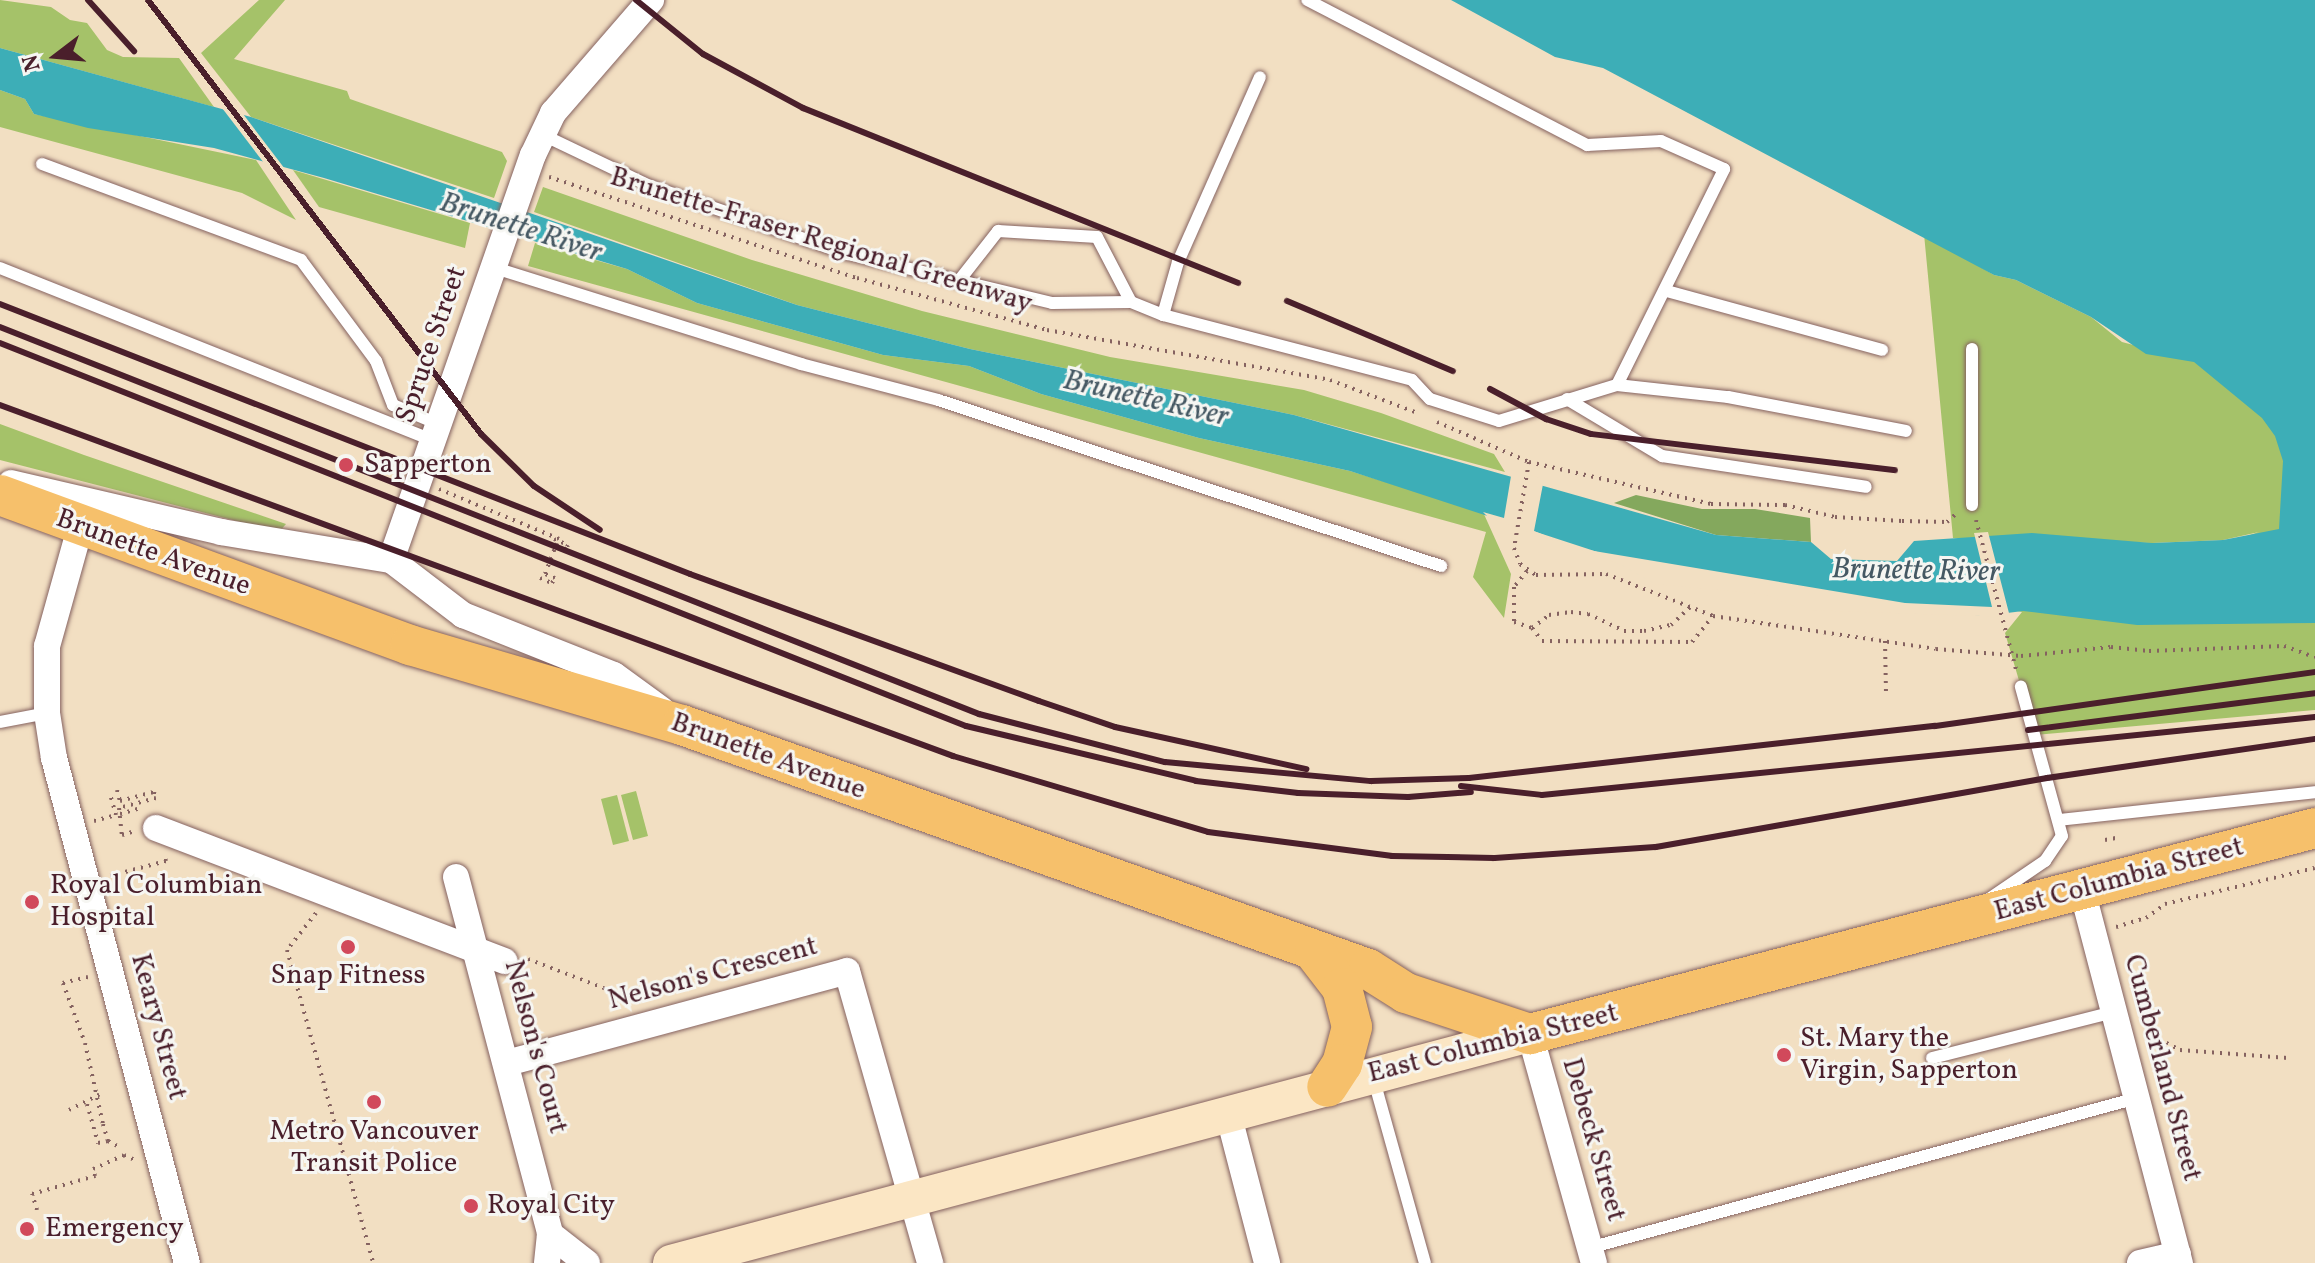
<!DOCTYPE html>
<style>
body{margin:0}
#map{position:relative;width:2315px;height:1263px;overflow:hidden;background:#f2dfc2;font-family:Vollkorn,serif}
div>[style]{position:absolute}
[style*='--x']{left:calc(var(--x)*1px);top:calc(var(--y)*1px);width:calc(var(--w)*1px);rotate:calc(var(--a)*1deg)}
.green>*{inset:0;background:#a5c269}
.forest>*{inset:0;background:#84a85d}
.water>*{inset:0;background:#3daeb7}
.pier>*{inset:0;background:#f2dfc2}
.path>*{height:4px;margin-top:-2px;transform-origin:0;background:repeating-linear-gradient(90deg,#856260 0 2px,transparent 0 8px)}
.roads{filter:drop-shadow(0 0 2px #856260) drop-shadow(0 0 2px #856260)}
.lane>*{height:12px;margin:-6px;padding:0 6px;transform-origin:6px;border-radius:6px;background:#fff}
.street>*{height:26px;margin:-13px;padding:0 13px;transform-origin:13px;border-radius:13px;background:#fff}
.secondary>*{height:36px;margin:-18px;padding:0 18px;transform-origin:18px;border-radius:18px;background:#fbe6c4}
.primary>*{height:40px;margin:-20px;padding:0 20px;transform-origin:20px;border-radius:20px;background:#f6c06b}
.rail>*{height:6px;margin:-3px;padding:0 3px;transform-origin:3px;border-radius:3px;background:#4a1f2b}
.dots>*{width:22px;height:22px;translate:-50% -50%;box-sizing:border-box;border:4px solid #f6f6f2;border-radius:50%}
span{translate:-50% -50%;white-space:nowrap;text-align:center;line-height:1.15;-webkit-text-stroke:6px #f6f6f2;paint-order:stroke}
.street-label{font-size:28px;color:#4a1f2b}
.poi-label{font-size:28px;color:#4a1f2b}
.left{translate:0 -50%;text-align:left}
.water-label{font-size:30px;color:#455863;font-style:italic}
.north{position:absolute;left:16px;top:16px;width:80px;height:80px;-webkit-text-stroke:6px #f6f6f2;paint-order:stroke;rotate:254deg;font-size:22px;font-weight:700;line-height:32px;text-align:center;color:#4a1f2b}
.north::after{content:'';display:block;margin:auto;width:28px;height:36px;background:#4a1f2b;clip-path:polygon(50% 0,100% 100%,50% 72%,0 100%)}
</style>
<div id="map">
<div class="green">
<div style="clip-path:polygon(0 0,51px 7px,70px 20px,87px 23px,107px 50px,123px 57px,179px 58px,214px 107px,0 48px)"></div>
<div style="clip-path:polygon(259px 0,285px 0,234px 59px,347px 91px,350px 99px,502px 152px,507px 161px,494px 198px,251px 117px,201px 53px)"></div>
<div style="clip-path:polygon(0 90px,25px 99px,34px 114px,256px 160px,296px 220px,242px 193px,0 127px)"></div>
<div style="clip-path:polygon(293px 170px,470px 223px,465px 248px,319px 207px)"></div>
<div style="clip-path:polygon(543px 187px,752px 260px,922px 311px,1110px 357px,1304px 390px,1381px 413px,1494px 454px,1505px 472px,1294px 415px,970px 349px,797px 305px,534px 212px)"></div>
<div style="clip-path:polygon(1924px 234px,1994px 275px,2016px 280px,2091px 317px,2122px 342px,2194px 361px,2260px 369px,2315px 545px,2229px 542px,2259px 532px,2223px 540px,2152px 543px,1953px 538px)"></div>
<div style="clip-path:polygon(535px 243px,627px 269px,697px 303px,883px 355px,969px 366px,1041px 394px,1199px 438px,1350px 471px,1483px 512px,1511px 574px,1504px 618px,1473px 577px,1486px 532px,528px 266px)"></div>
<div style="clip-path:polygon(0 424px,84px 455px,286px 524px,279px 532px,0 460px)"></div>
<div style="clip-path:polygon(2315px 587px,2315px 710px,2035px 735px,2005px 633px,2022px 612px,1974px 602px)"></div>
<div style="clip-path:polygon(636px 791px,648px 836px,633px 840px,621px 795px)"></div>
<div style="clip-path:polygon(617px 795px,629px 841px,613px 845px,601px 799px)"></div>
</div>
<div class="forest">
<div style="clip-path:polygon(1636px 495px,1702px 509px,1755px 509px,1810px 518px,1811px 542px,1716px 535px,1614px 503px)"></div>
</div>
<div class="water">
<div style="clip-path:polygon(1451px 0,2315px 0,2315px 623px,2137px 625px,2023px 611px,1983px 616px,1764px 590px,1622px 560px,1350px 471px,1199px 438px,1041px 394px,969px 366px,883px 355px,697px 303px,627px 269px,324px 178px,214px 148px,88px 128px,34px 114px,25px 99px,0 90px,0 48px,251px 117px,797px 305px,970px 349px,1294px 415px,1716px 535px,1811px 542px,1831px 559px,1897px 561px,1914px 541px,2032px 533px,2152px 543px,2223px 540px,2279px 529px,2283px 461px,2275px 436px,2262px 418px,2194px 362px,2146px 354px,2091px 317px,2016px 280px,1994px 275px,1603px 68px,1555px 57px)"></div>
</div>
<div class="pier">
<div style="clip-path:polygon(219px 104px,240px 110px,288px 173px,267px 167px)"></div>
<div style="clip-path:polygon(1512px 470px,1544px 479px,1534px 531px,1576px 548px,1905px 603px,1992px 607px,1974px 533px,1988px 532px,2010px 617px,1804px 610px,1763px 594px,1655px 584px,1620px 564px,1489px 518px,1483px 512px,1504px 518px)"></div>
</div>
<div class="path">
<div style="--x:549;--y:177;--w:324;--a:18.2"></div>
<div style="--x:857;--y:278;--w:197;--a:15.3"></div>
<div style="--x:1047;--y:330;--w:287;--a:10"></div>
<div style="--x:1330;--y:380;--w:94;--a:20.6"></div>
<div style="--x:1437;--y:422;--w:100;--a:23.5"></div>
<div style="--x:1529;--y:462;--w:187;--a:13"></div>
<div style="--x:1711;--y:504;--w:74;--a:0.8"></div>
<div style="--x:1785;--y:505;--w:51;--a:13.5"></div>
<div style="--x:1835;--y:517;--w:67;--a:3.4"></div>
<div style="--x:1902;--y:521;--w:45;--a:1.3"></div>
<div style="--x:1947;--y:522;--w:13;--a:-42"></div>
<div style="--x:1529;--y:462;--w:87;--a:99.9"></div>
<div style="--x:1514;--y:548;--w:17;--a:69"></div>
<div style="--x:1520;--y:564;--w:19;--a:35"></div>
<div style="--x:1536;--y:575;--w:70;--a:-0.8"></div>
<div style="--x:1606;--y:574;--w:115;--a:21.4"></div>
<div style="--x:1713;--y:616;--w:225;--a:8.4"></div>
<div style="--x:1936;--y:649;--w:85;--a:4.7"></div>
<div style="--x:2021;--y:656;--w:90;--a:-5.7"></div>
<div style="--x:2111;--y:647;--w:38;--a:6"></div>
<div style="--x:2149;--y:651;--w:135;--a:-2.1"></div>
<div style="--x:2284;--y:646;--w:33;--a:20"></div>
<div style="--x:439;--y:489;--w:130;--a:22.6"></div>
<div style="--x:1976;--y:520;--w:158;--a:75"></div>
<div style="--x:554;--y:539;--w:15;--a:23"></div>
<div style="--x:568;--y:545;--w:4;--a:117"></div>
<div style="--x:566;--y:549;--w:11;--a:-158"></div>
<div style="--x:1527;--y:571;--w:21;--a:129"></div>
<div style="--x:1514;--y:587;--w:35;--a:90"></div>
<div style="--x:1514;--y:622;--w:19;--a:18"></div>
<div style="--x:1532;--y:628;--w:16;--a:52"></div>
<div style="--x:1542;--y:641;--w:150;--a:0.4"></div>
<div style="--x:1692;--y:642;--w:33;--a:-51"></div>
<div style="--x:540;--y:578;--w:13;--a:23"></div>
<div style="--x:552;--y:583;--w:6;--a:-59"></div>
<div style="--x:555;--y:578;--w:11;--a:-158"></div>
<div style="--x:545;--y:574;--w:33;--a:-69"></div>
<div style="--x:1532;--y:628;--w:21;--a:-37"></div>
<div style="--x:1549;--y:615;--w:22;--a:-8"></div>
<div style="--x:1571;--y:612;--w:17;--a:7"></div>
<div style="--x:1588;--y:614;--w:40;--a:25"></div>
<div style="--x:1624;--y:631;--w:20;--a:0"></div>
<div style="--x:1644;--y:631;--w:28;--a:-13"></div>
<div style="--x:1671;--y:625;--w:26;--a:-43"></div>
<div style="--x:1885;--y:641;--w:54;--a:88.9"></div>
<div style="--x:117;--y:790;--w:11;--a:75"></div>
<div style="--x:120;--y:801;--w:35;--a:-15"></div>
<div style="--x:154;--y:792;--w:6;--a:72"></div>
<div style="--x:156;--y:798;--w:38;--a:165"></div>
<div style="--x:119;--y:808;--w:27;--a:84"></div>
<div style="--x:122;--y:835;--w:14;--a:-17"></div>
<div style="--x:120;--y:814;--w:22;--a:-16"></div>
<div style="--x:94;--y:821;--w:23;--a:-15"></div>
<div style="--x:116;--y:815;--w:19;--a:-106"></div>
<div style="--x:2105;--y:840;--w:11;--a:-10"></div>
<div style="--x:110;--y:876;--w:58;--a:-15"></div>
<div style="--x:166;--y:861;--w:6;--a:-108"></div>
<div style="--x:316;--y:913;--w:47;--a:128.1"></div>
<div style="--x:287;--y:950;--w:325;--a:74.6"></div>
<div style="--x:2116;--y:927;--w:31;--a:-17"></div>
<div style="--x:2146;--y:918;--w:24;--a:-36"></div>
<div style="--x:2165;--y:904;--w:154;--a:-13.5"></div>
<div style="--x:528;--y:959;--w:120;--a:21"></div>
<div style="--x:88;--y:977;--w:26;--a:167"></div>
<div style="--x:63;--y:983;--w:64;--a:69.9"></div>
<div style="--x:85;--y:1043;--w:83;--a:77.5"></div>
<div style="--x:103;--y:1124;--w:18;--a:74"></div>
<div style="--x:108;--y:1141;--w:15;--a:28"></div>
<div style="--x:2145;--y:1032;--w:39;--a:27"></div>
<div style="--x:2180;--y:1050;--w:109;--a:4.2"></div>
<div style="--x:87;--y:1104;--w:41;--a:74.2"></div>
<div style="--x:98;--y:1143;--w:10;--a:-11"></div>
<div style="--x:69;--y:1110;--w:34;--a:-27"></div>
<div style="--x:37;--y:1210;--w:17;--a:-107"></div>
<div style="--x:32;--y:1194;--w:66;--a:-15.9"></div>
<div style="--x:95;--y:1176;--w:7;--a:-106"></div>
<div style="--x:93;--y:1169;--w:34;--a:-24"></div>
<div style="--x:124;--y:1155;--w:14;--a:25"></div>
</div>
<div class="roads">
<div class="lane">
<div style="--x:543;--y:135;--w:119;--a:25.5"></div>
<div style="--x:650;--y:186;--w:209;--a:19"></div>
<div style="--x:848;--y:254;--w:210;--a:13.5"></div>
<div style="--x:1052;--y:303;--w:79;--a:-0.7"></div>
<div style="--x:1131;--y:302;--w:35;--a:22"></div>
<div style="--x:1163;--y:315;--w:55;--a:-74.2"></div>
<div style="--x:1178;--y:262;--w:202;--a:-66.1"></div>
<div style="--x:42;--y:164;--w:276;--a:20.3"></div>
<div style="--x:301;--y:260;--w:126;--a:53.4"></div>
<div style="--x:376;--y:361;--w:47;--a:68.9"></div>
<div style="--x:393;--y:405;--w:49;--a:22.9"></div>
<div style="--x:492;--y:267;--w:324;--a:17.4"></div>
<div style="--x:801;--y:364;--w:142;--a:14.7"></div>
<div style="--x:938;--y:400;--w:530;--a:18.26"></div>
<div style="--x:0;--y:268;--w:466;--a:21.7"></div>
<div style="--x:958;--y:282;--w:65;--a:-51.9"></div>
<div style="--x:998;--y:231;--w:99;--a:3.5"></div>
<div style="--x:1097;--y:237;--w:73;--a:62.4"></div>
<div style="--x:1667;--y:291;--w:223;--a:15.3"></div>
<div style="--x:1163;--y:315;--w:257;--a:14.6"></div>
<div style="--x:1412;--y:380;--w:26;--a:47"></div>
<div style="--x:1430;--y:399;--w:72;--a:17.7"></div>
<div style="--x:1499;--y:421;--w:123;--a:-17"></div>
<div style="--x:1617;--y:385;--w:241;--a:-63.6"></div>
<div style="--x:1724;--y:169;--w:69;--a:-156"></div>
<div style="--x:1661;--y:141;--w:74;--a:176.9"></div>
<div style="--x:1587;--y:145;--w:315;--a:-152.6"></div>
<div style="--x:1972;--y:349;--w:156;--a:90"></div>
<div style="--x:1617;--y:385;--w:112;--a:6.2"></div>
<div style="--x:1728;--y:397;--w:181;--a:10.8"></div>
<div style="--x:1567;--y:399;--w:111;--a:31"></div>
<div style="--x:1662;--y:456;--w:206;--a:8.6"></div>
<div style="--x:0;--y:722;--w:48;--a:-10.8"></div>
<div style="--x:2059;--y:820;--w:258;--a:-6.2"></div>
<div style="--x:1989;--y:899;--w:68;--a:-34.2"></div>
<div style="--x:2045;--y:861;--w:30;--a:-56"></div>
<div style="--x:2062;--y:836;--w:155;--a:-105.4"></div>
<div style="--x:1932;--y:1058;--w:188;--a:-14.2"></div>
<div style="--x:1373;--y:1077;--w:193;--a:74.4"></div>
<div style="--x:1589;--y:1248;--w:568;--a:-15.31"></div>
</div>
<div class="street">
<div style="--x:11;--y:483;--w:216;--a:13.1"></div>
<div style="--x:221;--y:532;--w:172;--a:9.4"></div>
<div style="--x:391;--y:560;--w:91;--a:37.4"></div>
<div style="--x:463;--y:615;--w:162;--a:21.7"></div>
<div style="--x:614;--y:675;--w:59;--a:36.1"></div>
<div style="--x:80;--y:528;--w:123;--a:105.6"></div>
<div style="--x:47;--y:646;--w:67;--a:90"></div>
<div style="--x:47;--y:713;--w:46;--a:81.2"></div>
<div style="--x:54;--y:758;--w:522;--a:75.25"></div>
<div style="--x:391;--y:560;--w:429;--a:-70.7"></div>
<div style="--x:533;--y:155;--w:47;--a:-64.5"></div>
<div style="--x:553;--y:113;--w:150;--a:-49.1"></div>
<div style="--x:156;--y:828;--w:373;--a:20.9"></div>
<div style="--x:456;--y:877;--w:369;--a:75.2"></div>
<div style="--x:550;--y:1234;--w:29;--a:96"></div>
<div style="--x:2082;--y:890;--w:386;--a:75.3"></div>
<div style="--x:1530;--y:1034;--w:238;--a:74.4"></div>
<div style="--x:507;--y:1063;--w:352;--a:-15.1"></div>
<div style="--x:847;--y:971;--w:304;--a:74.1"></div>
<div style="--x:1228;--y:1113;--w:155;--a:75.4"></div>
<div style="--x:550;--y:1234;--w:47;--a:38.1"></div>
<div style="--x:2140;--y:1263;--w:39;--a:-13"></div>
</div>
<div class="secondary">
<div style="--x:671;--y:1263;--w:889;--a:-14.93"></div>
</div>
<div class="primary">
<div style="--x:0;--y:495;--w:437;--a:20.1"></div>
<div style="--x:410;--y:645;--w:284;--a:16.4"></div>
<div style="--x:682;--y:725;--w:728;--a:19.58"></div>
<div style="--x:1368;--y:969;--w:45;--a:32.3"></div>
<div style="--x:1406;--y:993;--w:131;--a:18.3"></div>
<div style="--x:1530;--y:1034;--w:812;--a:-14.7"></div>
<div style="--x:1315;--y:953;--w:44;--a:52.4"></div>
<div style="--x:1342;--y:988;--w:40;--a:75.6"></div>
<div style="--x:1352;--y:1027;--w:38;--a:105"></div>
<div style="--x:1342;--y:1064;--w:27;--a:123"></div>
</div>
</div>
<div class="rail">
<div style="--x:88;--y:0;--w:69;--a:48"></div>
<div style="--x:148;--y:0;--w:547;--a:52.5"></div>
<div style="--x:481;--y:434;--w:74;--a:44.5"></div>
<div style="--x:534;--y:486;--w:79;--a:33.7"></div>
<div style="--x:636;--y:0;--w:86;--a:38.9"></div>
<div style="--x:703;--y:54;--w:114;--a:28.4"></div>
<div style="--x:803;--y:108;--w:469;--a:21.9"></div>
<div style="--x:1287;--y:301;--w:180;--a:22.9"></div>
<div style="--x:0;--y:304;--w:741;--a:21.37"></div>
<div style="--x:690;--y:574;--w:371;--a:20"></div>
<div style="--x:1039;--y:701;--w:80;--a:18.9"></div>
<div style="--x:1115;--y:727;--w:196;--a:12.4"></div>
<div style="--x:0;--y:327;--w:1053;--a:21.57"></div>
<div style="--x:979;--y:714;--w:192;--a:14.5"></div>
<div style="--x:1165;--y:762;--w:207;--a:5.3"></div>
<div style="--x:1371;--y:781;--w:98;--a:-1.8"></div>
<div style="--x:1469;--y:778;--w:469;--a:-6.4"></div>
<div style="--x:1935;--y:726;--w:384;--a:-8.1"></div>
<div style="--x:0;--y:343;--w:1039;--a:21.63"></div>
<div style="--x:966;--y:726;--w:236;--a:13.4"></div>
<div style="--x:1196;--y:781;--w:103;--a:6.7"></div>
<div style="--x:1298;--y:793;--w:110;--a:2.1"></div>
<div style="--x:1408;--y:797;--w:63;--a:-4.5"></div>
<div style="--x:1490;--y:389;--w:64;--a:28.2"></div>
<div style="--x:1546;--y:419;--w:47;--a:18.4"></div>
<div style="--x:1591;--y:434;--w:306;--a:6.8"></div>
<div style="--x:0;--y:405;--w:1016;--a:20.22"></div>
<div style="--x:953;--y:756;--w:266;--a:16.6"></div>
<div style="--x:1208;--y:832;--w:186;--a:7.4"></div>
<div style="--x:1392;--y:856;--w:102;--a:1.1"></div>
<div style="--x:1494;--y:858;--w:162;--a:-3.9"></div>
<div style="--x:1656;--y:847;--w:397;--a:-10"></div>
<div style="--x:2047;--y:778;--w:271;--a:-8.3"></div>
<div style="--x:2028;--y:730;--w:289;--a:-7.3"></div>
<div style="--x:1461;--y:786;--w:81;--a:6.3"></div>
<div style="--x:1542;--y:795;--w:777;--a:-5.76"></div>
</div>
<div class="dots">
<div style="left:346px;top:465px;background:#d1495b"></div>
<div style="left:32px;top:902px;background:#d1495b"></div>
<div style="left:348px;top:947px;background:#d1495b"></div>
<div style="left:1784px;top:1055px;background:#d1495b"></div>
<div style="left:374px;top:1102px;background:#d1495b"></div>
<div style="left:471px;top:1206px;background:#d1495b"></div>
<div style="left:27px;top:1229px;background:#d1495b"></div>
</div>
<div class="street-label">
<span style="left:821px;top:241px;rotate:17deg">Brunette-Fraser Regional Greenway</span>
<span style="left:432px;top:345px;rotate:-71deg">Spruce Street</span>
<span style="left:153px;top:553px;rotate:20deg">Brunette Avenue</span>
<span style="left:768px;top:757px;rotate:20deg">Brunette Avenue</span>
<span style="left:2119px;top:880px;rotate:-15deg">East Columbia Street</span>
<span style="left:713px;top:974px;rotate:-15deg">Nelson's Crescent</span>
<span style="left:158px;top:1027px;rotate:75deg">Keary Street</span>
<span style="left:1493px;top:1044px;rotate:-14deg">East Columbia Street</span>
<span style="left:535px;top:1047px;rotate:75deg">Nelson's Court</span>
<span style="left:2162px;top:1068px;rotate:75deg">Cumberland Street</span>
<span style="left:1593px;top:1140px;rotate:74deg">Debeck Street</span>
</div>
<div class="poi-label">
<span class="left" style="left:364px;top:465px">Sapperton</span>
<span class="left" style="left:50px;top:902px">Royal Columbian<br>Hospital</span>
<span style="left:348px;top:976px">Snap Fitness</span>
<span class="left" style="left:1800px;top:1055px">St. Mary the<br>Virgin, Sapperton</span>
<span style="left:374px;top:1148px">Metro Vancouver<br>Transit Police</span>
<span class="left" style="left:487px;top:1206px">Royal City</span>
<span class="left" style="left:45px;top:1229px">Emergency</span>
</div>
<div class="water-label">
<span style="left:521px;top:228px;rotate:18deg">Brunette River</span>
<span style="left:1146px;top:399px;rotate:13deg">Brunette River</span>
<span style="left:1916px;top:571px;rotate:1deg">Brunette River</span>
</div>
<div class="north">N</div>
</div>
